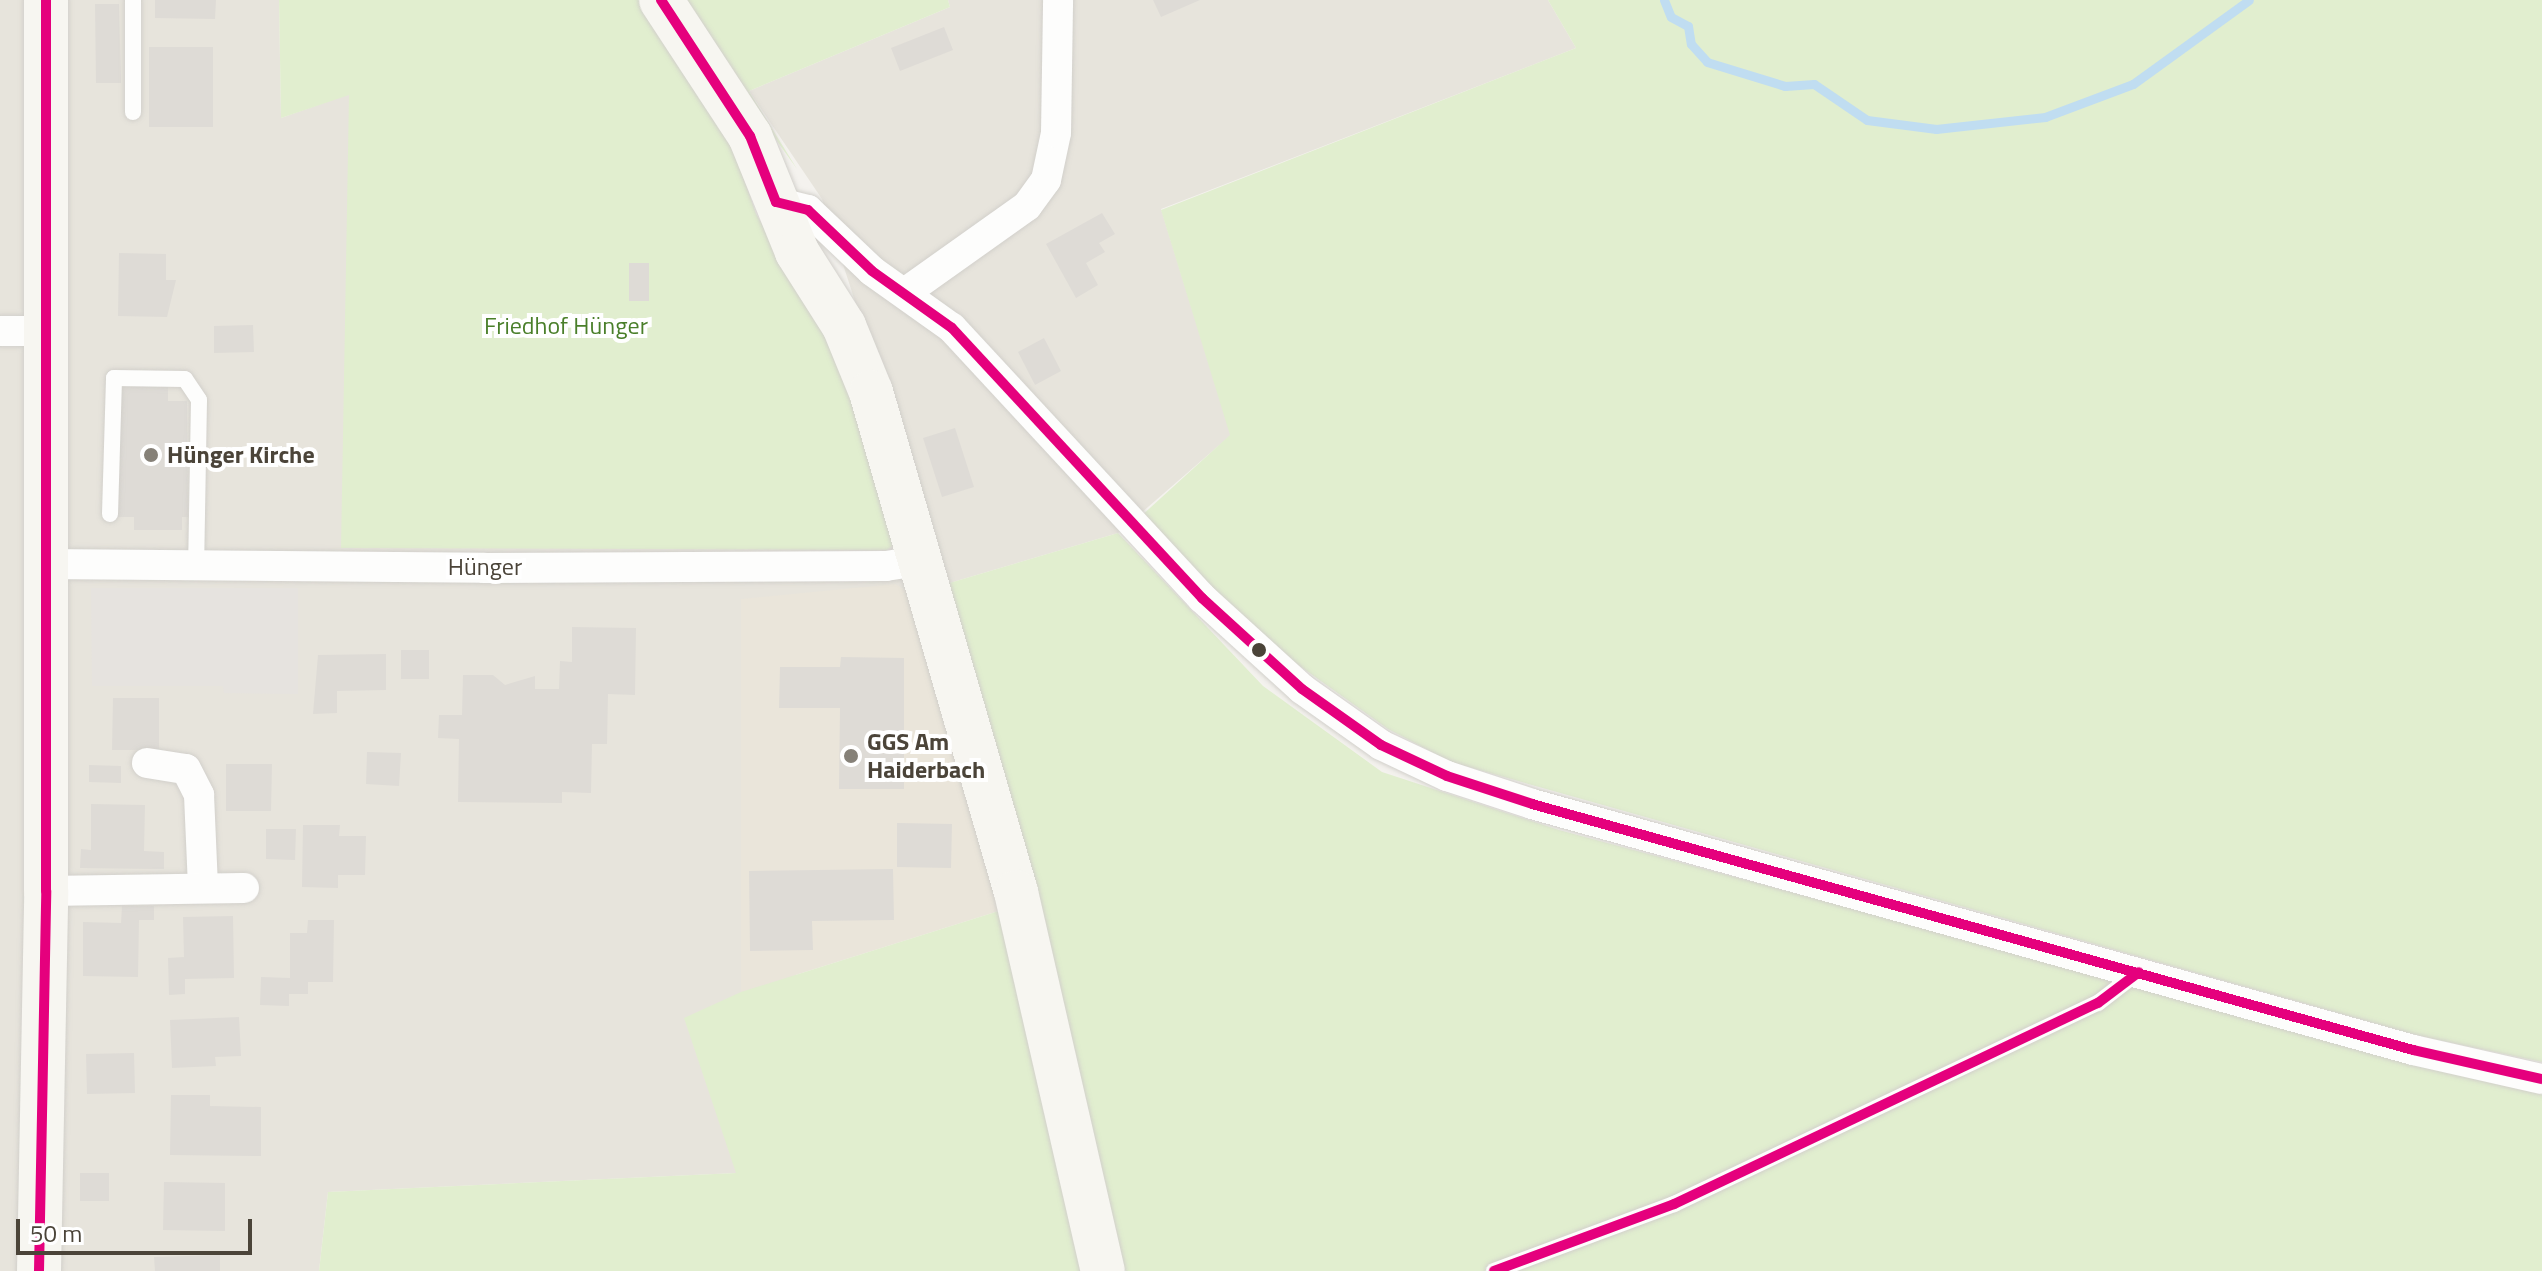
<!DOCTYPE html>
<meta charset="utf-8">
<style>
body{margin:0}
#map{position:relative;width:2542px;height:1271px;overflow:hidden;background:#f4f2ee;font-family:"Titillium Web",sans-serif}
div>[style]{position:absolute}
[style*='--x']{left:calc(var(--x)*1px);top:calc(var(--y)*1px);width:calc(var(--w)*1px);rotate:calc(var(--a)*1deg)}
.residential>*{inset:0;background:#e7e4dc}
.education>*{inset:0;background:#eae5da}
.green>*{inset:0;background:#e1eecf}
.parking>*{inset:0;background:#e6e3df}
.stream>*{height:9px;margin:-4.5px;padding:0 4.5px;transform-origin:4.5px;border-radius:4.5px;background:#c0ddf1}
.building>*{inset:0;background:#dedbd6}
.roads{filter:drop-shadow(0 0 2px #d2d0cb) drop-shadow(0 0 2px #d2d0cb)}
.lane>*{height:16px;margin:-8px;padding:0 8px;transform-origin:8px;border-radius:8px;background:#fdfdfc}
.street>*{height:30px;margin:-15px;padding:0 15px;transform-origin:15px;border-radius:15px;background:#fdfdfc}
.secondary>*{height:44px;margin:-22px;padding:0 22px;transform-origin:22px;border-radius:22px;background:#f7f6f1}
.bus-1>*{height:10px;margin:-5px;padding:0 5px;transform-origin:5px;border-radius:5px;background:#e5007d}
.dots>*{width:22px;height:22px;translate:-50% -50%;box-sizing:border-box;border:4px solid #fff;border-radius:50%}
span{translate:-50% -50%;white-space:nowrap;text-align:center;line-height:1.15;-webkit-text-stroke:8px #fff;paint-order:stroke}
.park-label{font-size:24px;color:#4a7f2a}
.poi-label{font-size:24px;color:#4b4439;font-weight:700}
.left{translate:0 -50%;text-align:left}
.street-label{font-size:24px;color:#4b4439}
.scale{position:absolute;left:16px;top:1219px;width:236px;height:36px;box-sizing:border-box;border:4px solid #4b4439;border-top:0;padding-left:10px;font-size:24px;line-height:28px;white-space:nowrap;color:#4b4439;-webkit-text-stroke:6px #fff;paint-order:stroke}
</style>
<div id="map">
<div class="residential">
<div style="clip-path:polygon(0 0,279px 0,281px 118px,349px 94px,737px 157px,756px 214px,824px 330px,911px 593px,736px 1173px,328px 1192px,319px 1271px,0 1271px)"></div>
<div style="clip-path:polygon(948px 0,1548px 0,1576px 48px,1161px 209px,1231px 435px,1118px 533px,946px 584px,822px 199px,749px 91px,950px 7px)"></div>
</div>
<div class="education">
<div style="clip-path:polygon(895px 584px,911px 593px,1005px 909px,741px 992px,741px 599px)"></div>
</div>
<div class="green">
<div style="clip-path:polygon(279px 0,642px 0,724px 123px,756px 214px,824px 330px,855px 400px,898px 541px,887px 550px,341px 548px,349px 95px,281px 118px)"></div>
<div style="clip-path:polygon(676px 0,948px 0,950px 7px,749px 91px,797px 169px)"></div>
<div style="clip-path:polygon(1548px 0,2542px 0,2542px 1062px,2420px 1036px,1451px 762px,1388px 729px,1269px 644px,1139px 518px,1230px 435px,1161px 210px,1576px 48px)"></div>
<div style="clip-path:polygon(1118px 533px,1263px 686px,1382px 772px,1559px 830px,2542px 1094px,2542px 1271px,1114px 1271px,946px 584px)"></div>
<div style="clip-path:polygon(1005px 909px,1086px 1271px,319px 1271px,328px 1192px,736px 1173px,684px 1018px,741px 992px)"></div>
</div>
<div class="parking">
<div style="clip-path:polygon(91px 588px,298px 588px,298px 694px,224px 693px,223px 686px,92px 686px)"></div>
</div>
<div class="stream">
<div style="--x:1664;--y:0;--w:18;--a:68"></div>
<div style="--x:1671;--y:17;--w:19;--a:28"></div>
<div style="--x:1688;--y:26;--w:18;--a:81"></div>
<div style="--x:1691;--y:44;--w:24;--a:48"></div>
<div style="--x:1707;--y:62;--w:82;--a:17.1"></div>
<div style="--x:1785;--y:86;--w:29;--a:-4"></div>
<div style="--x:1814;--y:84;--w:64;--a:34.2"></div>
<div style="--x:1867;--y:120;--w:70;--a:7.4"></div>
<div style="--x:1936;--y:129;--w:110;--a:-6.3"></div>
<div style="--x:2045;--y:117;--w:94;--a:-20.6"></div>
<div style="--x:2133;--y:84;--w:143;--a:-35.9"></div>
</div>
<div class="building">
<div style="clip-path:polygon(155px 0,216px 0,215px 19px,155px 18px)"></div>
<div style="clip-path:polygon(1153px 0,1200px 0,1161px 17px)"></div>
<div style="clip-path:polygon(95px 4px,119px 4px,121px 83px,96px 83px)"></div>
<div style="clip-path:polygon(944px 27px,953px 50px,900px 71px,891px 48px)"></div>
<div style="clip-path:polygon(149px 47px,213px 47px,213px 127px,149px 127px)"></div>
<div style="clip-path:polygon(1102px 213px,1115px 234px,1099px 243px,1105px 252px,1086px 263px,1098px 285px,1076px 298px,1046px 244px)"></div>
<div style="clip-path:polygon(119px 253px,166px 254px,166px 280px,176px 280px,167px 317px,118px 316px)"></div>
<div style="clip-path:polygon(629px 263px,649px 263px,649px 301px,629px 301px)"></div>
<div style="clip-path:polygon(253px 325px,254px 352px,214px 353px,214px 326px)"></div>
<div style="clip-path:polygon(1044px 338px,1061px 371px,1035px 385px,1018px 352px)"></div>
<div style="clip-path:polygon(117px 386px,168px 386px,168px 401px,187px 401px,188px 517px,182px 517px,182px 530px,134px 530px,134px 517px,116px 517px)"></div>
<div style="clip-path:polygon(955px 428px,974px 487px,942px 497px,923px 438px)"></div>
<div style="clip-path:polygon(572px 627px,636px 628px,635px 695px,608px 694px,607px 744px,592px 744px,591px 793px,562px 792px,562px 803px,458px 802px,459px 739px,438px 738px,439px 715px,462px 715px,463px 675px,493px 675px,505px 685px,535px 676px,535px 689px,559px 689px,560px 661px,572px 662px)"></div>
<div style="clip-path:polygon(401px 650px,429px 650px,429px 679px,401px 679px)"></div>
<div style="clip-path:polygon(386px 654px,386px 690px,337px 691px,337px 713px,313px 714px,318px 655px)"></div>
<div style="clip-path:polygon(841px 657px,904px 658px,904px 789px,839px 789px,840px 708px,779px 708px,780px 667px,840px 667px)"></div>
<div style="clip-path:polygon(113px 698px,159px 698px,159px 750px,112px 750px)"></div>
<div style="clip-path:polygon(367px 752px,401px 753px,399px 786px,366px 784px)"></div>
<div style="clip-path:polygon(226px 764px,272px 764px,271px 811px,226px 811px)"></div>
<div style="clip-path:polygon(89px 765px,121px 766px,121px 783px,89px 782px)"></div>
<div style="clip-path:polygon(91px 804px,145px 805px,144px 851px,164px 852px,164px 869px,80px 868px,81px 849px,91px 850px)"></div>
<div style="clip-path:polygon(897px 823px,952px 824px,951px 868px,897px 867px)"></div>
<div style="clip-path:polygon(303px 825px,340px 825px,339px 836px,366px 836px,365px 875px,338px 875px,338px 888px,302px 887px)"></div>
<div style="clip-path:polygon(266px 829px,296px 829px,295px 860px,266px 859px)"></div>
<div style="clip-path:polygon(893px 869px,894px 920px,812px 921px,813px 950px,750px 951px,749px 871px)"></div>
<div style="clip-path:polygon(122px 906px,154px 906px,154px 920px,139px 920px,138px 977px,83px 976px,83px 922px,121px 923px)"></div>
<div style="clip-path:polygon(233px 916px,234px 978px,185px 979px,185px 994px,169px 995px,168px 958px,184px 957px,183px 917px)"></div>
<div style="clip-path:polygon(308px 920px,334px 920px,333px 982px,308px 982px,308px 994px,289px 994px,289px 1006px,260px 1005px,261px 977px,290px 978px,290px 933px,307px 933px)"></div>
<div style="clip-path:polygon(239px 1017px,241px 1056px,215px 1057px,216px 1066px,172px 1068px,170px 1020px)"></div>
<div style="clip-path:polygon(134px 1053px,135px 1093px,87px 1094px,86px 1054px)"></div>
<div style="clip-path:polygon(171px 1095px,210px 1095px,210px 1106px,261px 1107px,261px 1156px,170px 1155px)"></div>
<div style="clip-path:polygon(80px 1173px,109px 1173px,109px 1201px,80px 1201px)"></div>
<div style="clip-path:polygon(164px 1182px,225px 1183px,225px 1231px,163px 1230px)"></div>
<div style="clip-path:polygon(220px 1255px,220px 1271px,155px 1271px,154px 1257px)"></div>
</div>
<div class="roads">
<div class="lane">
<div style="--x:133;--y:112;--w:112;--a:-90"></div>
<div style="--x:110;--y:514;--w:136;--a:-88.3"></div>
<div style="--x:114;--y:378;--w:71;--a:0.8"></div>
<div style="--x:185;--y:379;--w:25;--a:56"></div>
<div style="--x:199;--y:400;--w:167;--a:91"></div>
<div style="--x:1494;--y:1271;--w:192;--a:-20.4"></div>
<div style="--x:1674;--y:1204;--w:469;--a:-25.4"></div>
<div style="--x:2098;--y:1003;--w:49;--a:-37.6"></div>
</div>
<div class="street">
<div style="--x:776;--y:202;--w:33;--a:14"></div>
<div style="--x:808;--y:210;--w:88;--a:43.6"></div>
<div style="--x:872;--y:271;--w:98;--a:35.5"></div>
<div style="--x:952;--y:328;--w:368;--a:47.2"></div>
<div style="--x:1202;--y:598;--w:135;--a:42.3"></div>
<div style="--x:1302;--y:689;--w:97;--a:35.3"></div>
<div style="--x:1381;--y:745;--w:73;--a:25.2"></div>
<div style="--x:1447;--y:776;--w:89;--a:18.2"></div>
<div style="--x:1532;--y:804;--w:915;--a:15.6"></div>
<div style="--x:2413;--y:1050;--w:132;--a:12.7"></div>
<div style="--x:906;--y:292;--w:148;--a:-35.4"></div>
<div style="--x:1027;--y:206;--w:32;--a:-54"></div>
<div style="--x:1046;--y:180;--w:48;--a:-78"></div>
<div style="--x:1056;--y:133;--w:133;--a:-89.1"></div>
<div style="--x:0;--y:331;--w:46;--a:0"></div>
<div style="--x:45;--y:564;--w:439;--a:0.5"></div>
<div style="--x:484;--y:568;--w:402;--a:-0.3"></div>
<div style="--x:886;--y:566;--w:39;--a:-9"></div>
<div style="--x:147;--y:763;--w:39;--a:9"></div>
<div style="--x:186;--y:769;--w:29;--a:63"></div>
<div style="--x:199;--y:795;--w:93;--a:87.5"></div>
<div style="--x:46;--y:891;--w:198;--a:-0.9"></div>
</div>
<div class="secondary">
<div style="--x:661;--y:0;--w:163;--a:56.8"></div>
<div style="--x:750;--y:136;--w:125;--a:67.9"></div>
<div style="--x:797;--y:252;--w:88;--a:57.6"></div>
<div style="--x:844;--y:326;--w:71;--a:67.8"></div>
<div style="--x:871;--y:392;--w:521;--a:73.83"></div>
<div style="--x:1016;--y:892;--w:389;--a:77.1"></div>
<div style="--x:39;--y:1271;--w:380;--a:-88.9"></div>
<div style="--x:46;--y:891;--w:891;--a:-90"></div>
</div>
</div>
<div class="bus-1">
<div style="--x:661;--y:0;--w:163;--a:56.8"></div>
<div style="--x:750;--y:136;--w:71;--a:68.5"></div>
<div style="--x:776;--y:202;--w:33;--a:14"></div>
<div style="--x:808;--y:210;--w:88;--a:43.6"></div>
<div style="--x:872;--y:271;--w:98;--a:35.5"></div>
<div style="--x:952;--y:328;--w:368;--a:47.2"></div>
<div style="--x:1202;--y:598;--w:135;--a:42.3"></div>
<div style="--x:1302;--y:689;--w:97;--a:35.3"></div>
<div style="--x:1381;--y:745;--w:73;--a:25.2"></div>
<div style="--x:1447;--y:776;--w:89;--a:18.2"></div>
<div style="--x:1532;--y:804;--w:915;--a:15.6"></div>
<div style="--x:2413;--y:1050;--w:132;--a:12.7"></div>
<div style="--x:39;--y:1271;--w:380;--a:-88.9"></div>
<div style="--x:46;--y:891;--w:891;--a:-90"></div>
<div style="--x:1494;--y:1271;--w:192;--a:-20.4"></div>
<div style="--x:1674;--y:1204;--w:469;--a:-25.4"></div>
<div style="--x:2098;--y:1003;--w:51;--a:-37.1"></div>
</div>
<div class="dots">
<div style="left:151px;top:455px;background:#868178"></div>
<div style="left:1259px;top:650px;background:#4b4439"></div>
<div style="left:851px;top:756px;background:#868178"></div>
</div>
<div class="park-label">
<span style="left:566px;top:326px">Friedhof Hünger</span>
</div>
<div class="poi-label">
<span class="left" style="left:167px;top:455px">Hünger Kirche</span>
<span class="left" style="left:867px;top:756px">GGS Am<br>Haiderbach</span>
</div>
<div class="street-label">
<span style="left:485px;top:567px">Hünger</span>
</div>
<div class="scale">50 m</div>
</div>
